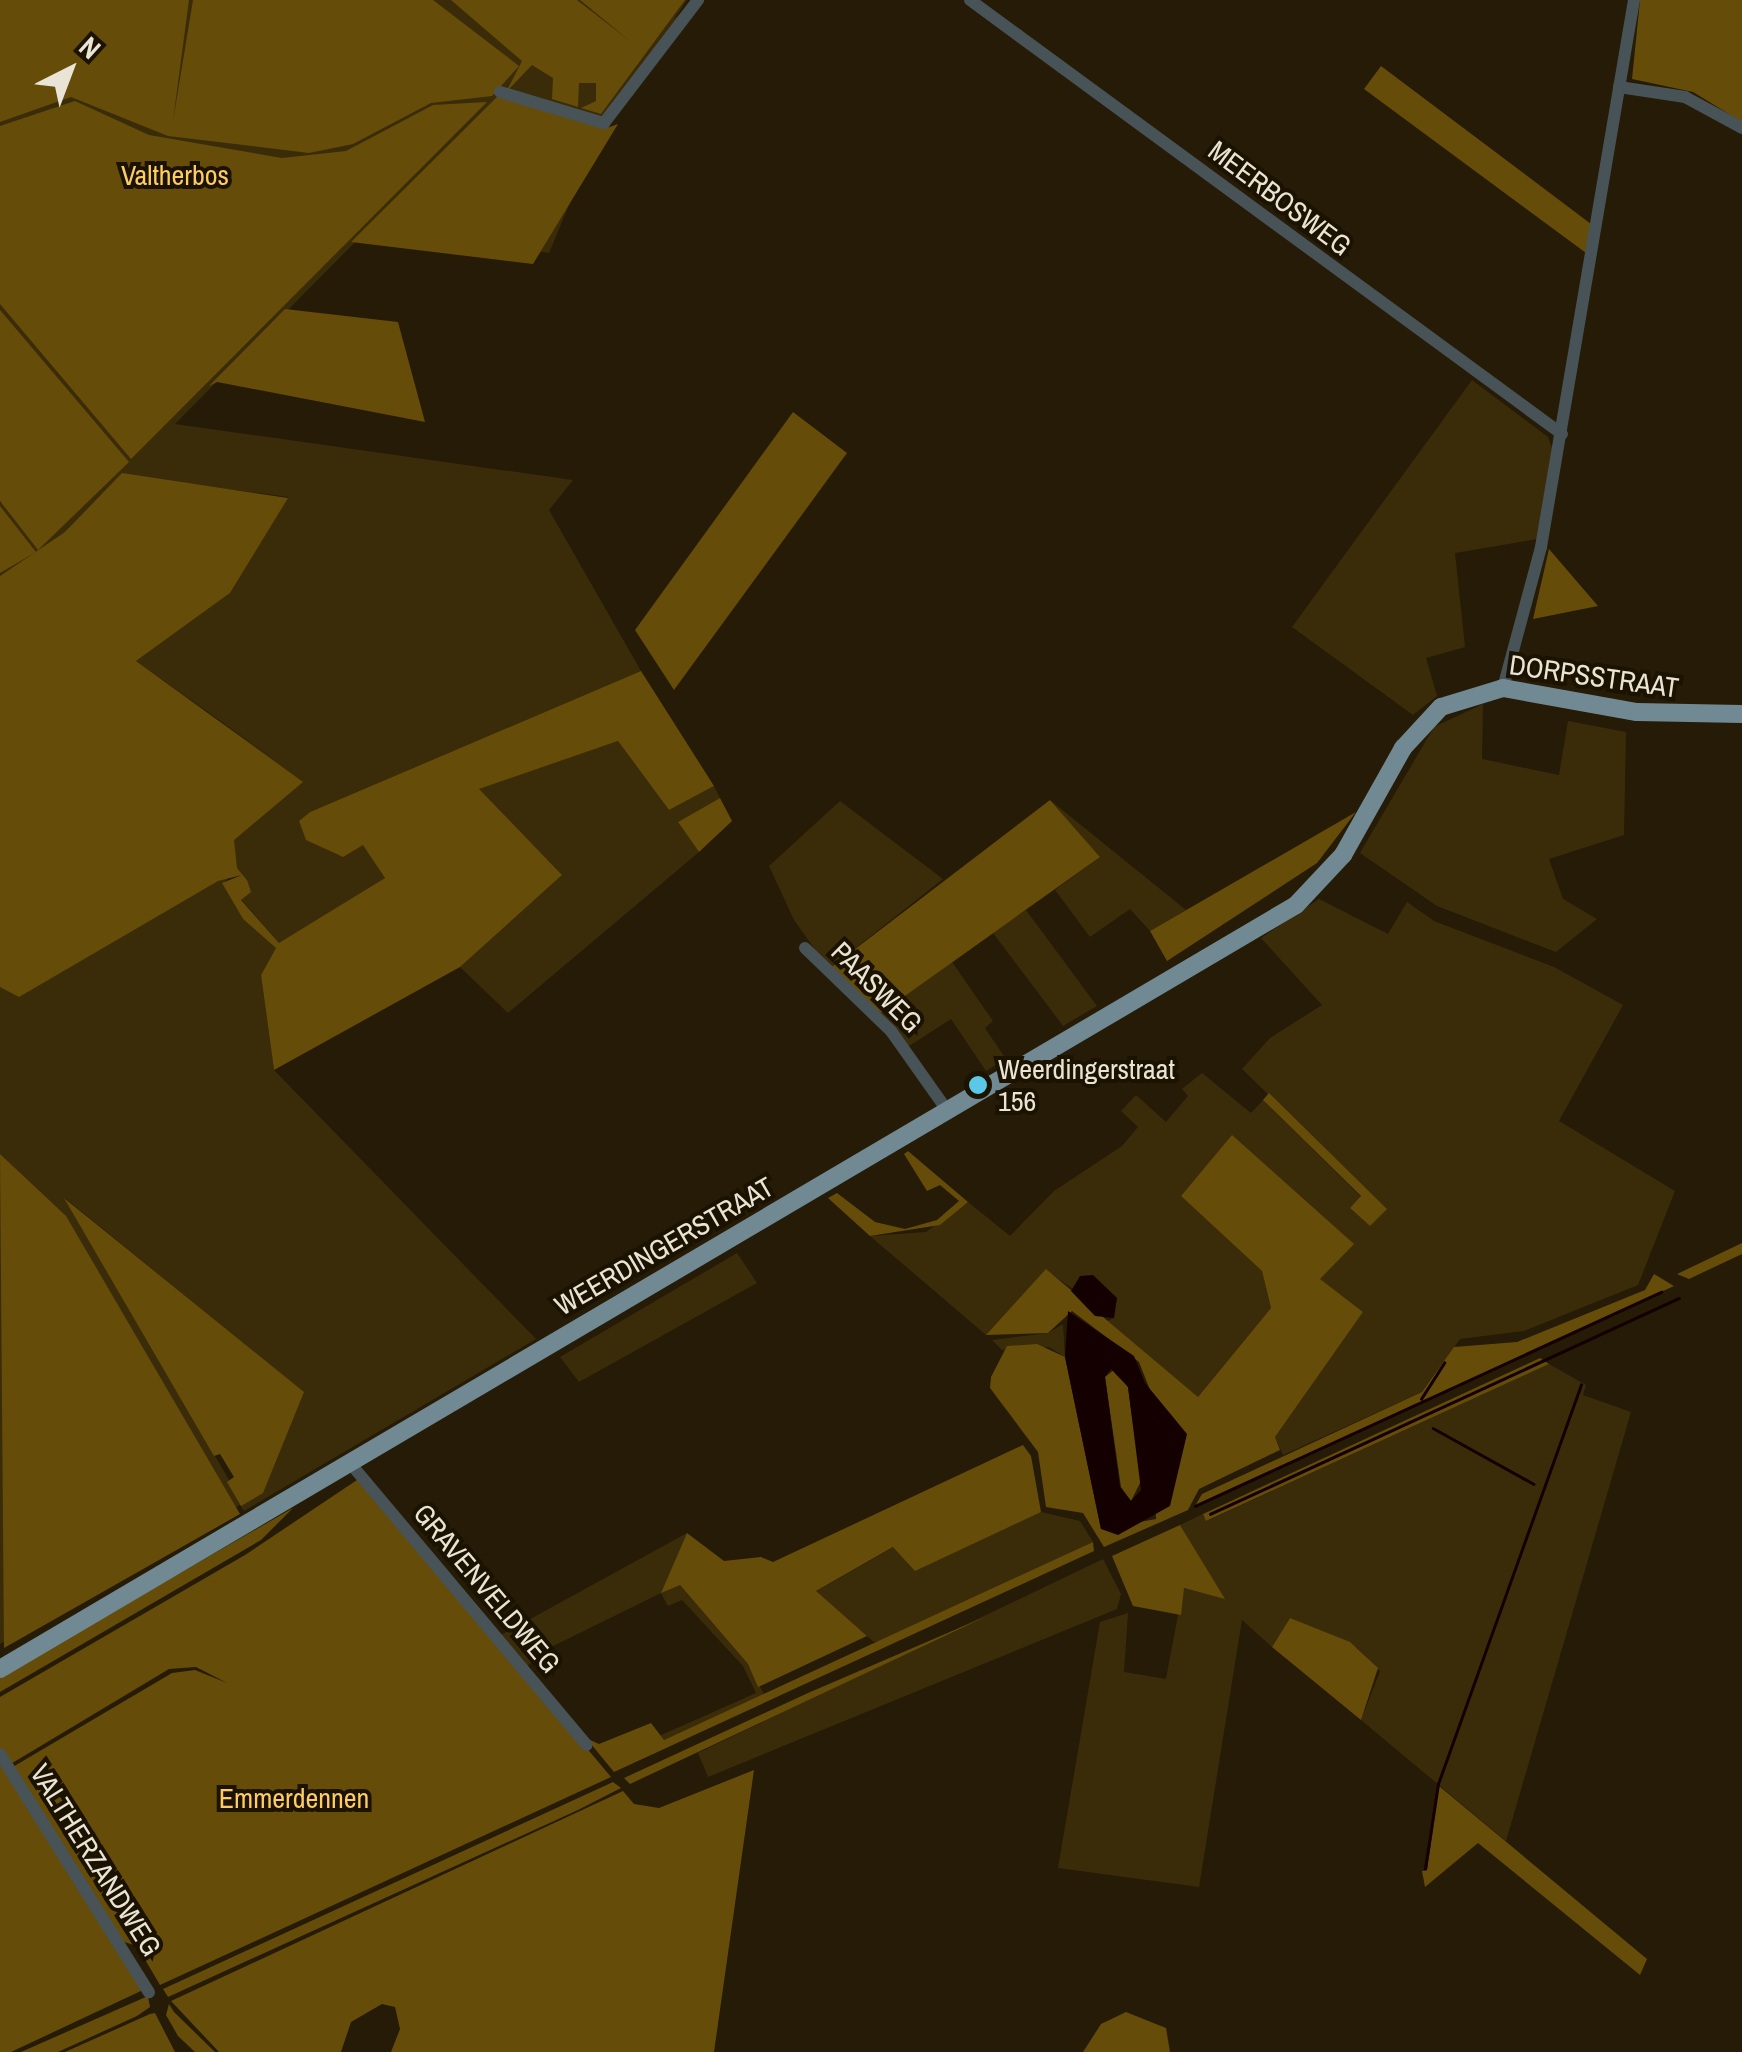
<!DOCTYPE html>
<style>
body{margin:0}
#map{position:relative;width:1742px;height:2052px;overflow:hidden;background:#251b06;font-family:"Archivo Narrow",sans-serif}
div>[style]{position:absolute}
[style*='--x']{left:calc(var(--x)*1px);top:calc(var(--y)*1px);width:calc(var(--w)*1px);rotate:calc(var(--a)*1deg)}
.green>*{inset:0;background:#3b2c09}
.forest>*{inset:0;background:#664c09}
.water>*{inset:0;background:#140000}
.stream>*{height:2.5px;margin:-1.25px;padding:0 1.25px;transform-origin:1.25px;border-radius:1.25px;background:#140000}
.minor>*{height:12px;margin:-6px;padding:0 6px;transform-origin:6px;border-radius:6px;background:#475357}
.major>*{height:18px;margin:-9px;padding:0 9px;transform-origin:9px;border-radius:9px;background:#708992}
.dots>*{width:28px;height:28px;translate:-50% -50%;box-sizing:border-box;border:5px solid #1b1200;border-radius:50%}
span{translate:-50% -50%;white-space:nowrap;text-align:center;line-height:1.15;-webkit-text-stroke:8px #1b1200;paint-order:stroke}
.park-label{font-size:28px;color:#fdcc62}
.street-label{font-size:28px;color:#eae4d7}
.poi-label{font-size:28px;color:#eae4d7}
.left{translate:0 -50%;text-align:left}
.north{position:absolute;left:20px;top:20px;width:100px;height:100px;-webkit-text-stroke:8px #1b1200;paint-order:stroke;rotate:42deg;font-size:28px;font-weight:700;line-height:40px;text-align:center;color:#eae4d7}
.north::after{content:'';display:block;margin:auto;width:35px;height:45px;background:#eae4d7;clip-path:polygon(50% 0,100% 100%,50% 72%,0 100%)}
</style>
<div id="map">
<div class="green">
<div style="clip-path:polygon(evenodd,0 0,687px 0,674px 19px,695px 0,599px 133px,549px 253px,375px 222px,175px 424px,573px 480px,549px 510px,641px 671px,310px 812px,299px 821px,306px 839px,338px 855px,363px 844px,385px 878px,280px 944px,241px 899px,247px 880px,237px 868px,223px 884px,243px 919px,276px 948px,261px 975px,274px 1070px,536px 1339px,244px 1511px,240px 1505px,0 1644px,0 0,125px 475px,288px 497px,230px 593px,136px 661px,274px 759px,128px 658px,46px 553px,125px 475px,0 0,65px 1198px,303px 1392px,261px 1491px,243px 1504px,65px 1198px)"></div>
<div style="clip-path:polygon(1472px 380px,1548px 437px,1552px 448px,1537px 539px,1455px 553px,1465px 647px,1426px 658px,1437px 696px,1413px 715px,1292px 627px)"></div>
<div style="clip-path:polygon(1483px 704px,1482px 759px,1559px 775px,1568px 721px,1626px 732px,1624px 835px,1549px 859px,1563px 899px,1597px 919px,1556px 952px,1437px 906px,1360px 853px,1434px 727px)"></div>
<div style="clip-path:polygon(618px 741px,669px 810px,714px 786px,720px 798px,678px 822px,699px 852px,508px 1013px,460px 967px,562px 875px,478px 789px)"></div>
<div style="clip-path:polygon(1050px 800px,1186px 910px,1150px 931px,1130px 909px,1090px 937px,1055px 890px,1100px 857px)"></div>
<div style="clip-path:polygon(840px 801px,943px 879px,829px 969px,794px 920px,769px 866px)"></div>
<div style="clip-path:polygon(1319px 899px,1388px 934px,1407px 902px,1434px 921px,1554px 967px,1623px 1005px,1559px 1121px,1675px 1191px,1638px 1285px,1524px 1331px,1460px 1339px,1422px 1392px,1283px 1455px,1275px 1437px,1363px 1312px,1319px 1279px,1232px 1136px,1181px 1196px,1262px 1271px,1271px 1308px,1198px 1397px,1107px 1321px,1114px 1318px,1046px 1270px,986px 1335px,870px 1236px,926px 1232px,968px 1202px,1010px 1236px,1054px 1191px,1122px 1146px,1138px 1127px,1121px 1111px,1136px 1095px,1166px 1122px,1188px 1096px,1182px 1089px,1202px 1073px,1251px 1113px,1263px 1100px,1361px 1197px,1350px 1208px,1370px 1226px,1386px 1208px,1242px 1069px,1270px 1038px,1322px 1005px,1261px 938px)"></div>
<div style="clip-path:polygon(1026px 910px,1097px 1006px,1063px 1026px,993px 933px)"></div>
<div style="clip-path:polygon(952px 962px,993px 1021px,985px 1028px,1006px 1059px,986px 1071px,951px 1019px,909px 1046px,881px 1013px)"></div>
<div style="clip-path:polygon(737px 1253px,757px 1283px,579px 1382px,560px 1357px)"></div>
<div style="clip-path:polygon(1063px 1324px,1065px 1357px,1049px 1347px,1002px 1350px,992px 1340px,1048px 1333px)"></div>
<div style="clip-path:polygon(1549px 1364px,1586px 1385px,1583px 1395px,1631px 1412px,1506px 1841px,1361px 1720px,1380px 1671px,1357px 1648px,1290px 1618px,1272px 1647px,1242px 1620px,1199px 1887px,1058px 1868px,1100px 1622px,1128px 1613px,1124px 1672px,1166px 1679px,1183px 1588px,1224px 1598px,1180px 1525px,1203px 1514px,1207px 1521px)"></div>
<div style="clip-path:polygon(1041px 1512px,1080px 1521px,1093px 1542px,890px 1639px,874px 1642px,815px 1592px,894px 1547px,915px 1570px)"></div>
<div style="clip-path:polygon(687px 1533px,662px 1591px,680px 1585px,748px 1664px,764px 1694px,664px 1740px,657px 1737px,756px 1693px,743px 1666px,682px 1600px,668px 1606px,661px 1593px,541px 1652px,527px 1667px,501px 1635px)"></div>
<div style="clip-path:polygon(1103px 1559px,1121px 1594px,1117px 1609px,708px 1777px,698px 1753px)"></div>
</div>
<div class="forest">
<div style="clip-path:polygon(0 0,189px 0,173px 121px,193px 0,433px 0,519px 66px,492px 96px,431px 103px,353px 144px,309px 153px,168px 136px,71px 97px,0 122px)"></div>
<div style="clip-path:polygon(451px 0,577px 0,630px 41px,580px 0,685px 0,601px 114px,581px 108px,596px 101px,596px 83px,579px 83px,578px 107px,552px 99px,553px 78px,532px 65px,506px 92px,522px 61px)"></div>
<div style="clip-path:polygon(1640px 0,1742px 0,1742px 122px,1693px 92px,1632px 79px)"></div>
<div style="clip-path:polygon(1381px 66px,1591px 224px,1586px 253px,1364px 89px)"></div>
<div style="clip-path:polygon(497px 97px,607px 128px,618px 124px,533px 264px,351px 242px)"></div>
<div style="clip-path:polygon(75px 101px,149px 135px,282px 158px,346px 151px,433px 105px,487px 102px,131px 459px,0 304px,0 126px)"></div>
<div style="clip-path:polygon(285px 309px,398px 322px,425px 422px,217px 382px,209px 386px)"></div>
<div style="clip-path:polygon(0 310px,129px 462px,38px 550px,0 501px)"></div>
<div style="clip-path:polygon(793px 412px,847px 453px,674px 690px,635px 630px)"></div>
<div style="clip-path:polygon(122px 473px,288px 498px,230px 593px,136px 661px,303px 782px,234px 840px,237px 868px,247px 880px,251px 892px,241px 900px,279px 943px,385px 878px,363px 845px,343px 857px,306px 840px,299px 821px,310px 812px,641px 671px,714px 786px,669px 810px,618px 741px,479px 789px,562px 875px,460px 967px,274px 1070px,261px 975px,276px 948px,243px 919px,222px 883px,242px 875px,218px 881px,19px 997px,0 987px,0 576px,65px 532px)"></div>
<div style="clip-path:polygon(0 506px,36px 552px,0 573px)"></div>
<div style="clip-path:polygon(1549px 549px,1598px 606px,1533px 619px)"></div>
<div style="clip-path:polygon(720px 798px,732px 821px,699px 852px,678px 822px)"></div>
<div style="clip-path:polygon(1050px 800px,1100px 857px,881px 1013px,829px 969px)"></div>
<div style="clip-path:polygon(1356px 812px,1317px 863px,1167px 961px,1150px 931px)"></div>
<div style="clip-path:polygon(1269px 1093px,1387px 1209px,1370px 1226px,1350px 1208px,1361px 1196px,1263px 1100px)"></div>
<div style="clip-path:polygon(1232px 1135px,1354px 1244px,1320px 1279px,1363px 1312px,1275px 1437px,1280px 1450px,1199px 1489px,1188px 1510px,1104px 1547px,1083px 1513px,1046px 1507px,1038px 1452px,990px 1388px,991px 1377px,1007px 1346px,1037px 1344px,1065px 1357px,1101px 1529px,1156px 1519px,1150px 1390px,1139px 1362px,1072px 1311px,1048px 1333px,986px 1335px,1046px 1269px,1198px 1397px,1271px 1308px,1262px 1271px,1181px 1196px)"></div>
<div style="clip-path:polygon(908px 1151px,968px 1202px,940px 1225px,870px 1236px,828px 1198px,837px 1193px,875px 1222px,905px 1229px,937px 1220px,959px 1201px,940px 1185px,927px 1191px,904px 1154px)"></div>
<div style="clip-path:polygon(0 1154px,66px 1216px,240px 1514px,4px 1648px)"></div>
<div style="clip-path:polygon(64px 1198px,304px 1392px,263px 1493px,241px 1506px,227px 1482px,234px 1477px,220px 1454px,214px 1456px)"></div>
<div style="clip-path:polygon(1742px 1243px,1742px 1254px,1689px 1279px,1677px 1274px)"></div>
<div style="clip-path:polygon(1654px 1274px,1674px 1286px,1195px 1506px,1202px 1494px,1422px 1392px,1454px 1347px,1517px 1342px,1645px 1290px)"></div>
<div style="clip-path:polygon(1540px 1358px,1549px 1364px,1206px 1521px,1203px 1514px)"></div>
<div style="clip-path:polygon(1115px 1369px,1128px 1387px,1141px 1481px,1131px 1501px,1121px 1487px,1105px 1377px)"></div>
<div style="clip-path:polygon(1023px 1445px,1031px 1456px,1041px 1512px,915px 1571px,893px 1547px,816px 1591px,867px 1636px,758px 1687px,748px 1664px,680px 1585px,661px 1593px,687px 1533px,724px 1561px,761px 1557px,773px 1562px)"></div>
<div style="clip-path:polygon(360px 1478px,611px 1777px,160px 1985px,137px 1946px,121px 1941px,11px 1768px,172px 1673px,195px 1670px,227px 1683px,196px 1667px,169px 1669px,9px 1765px,0 1750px,0 1697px,245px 1555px)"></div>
<div style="clip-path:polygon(293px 1508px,261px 1540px,0 1692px,0 1677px)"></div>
<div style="clip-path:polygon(1180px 1525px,1225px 1599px,1184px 1588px,1181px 1615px,1133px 1606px,1112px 1556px)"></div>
<div style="clip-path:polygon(1093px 1542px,1094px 1551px,614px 1772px,586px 1738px,599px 1744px,651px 1723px,664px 1740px)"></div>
<div style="clip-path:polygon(987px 1616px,630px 1784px,624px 1778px,808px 1693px)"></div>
<div style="clip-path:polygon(1290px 1618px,1350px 1642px,1378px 1668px,1361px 1720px,1272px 1647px)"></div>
<div style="clip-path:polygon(0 1758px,143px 1990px,11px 2052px,0 2052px)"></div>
<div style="clip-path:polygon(754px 1770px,714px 2052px,391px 2052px,400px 2029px,395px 2007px,382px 2004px,351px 2022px,341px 2052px,219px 2052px,171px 2001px,623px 1791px,634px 1804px,659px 1808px)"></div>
<div style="clip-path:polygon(613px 1782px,621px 1788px,578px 1810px,168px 1997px,163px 1989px)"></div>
<div style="clip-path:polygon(1439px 1786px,1647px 1959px,1640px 1975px,1478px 1843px,1425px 1887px,1422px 1871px,1427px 1870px)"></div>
<div style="clip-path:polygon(148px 1996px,150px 2007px,137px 2016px,58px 2052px,21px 2052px)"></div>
<div style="clip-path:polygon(169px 2004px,174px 2012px,215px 2052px,195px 2052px,178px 2036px,166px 2015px)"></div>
<div style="clip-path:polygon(1126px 2012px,1166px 2028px,1170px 2052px,1083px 2052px,1101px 2024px)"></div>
<div style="clip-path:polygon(155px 2013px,175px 2052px,65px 2052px,150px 2014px)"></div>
</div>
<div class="water">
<div style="clip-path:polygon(1093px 1275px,1117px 1298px,1114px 1318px,1095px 1316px,1071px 1291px,1080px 1276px)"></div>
<div style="clip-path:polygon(evenodd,1068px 1311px,1134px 1356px,1145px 1383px,1187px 1434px,1170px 1506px,1118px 1535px,1101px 1529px,1065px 1357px,1068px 1311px,1111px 1369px,1128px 1387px,1141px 1490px,1131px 1501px,1120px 1487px,1105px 1377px,1111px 1369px)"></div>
</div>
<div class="stream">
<div style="--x:1421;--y:1399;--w:43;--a:-57.4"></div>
<div style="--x:1433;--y:1428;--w:115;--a:29"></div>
<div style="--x:1195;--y:1506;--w:513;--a:-24.67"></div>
<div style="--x:1210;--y:1514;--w:516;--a:-24.73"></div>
<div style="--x:1425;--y:1869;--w:86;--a:-81.3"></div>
<div style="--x:1438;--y:1784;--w:424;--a:-70.3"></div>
</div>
<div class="minor">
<div style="--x:970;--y:0;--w:734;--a:36.25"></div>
<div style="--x:1619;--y:87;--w:67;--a:8.6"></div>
<div style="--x:1685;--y:97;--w:65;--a:28.5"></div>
<div style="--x:500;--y:92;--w:109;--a:16.6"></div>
<div style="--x:604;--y:123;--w:155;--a:-52.6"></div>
<div style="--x:1503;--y:688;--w:146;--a:-74.9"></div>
<div style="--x:1541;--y:547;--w:555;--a:-80.35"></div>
<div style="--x:805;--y:948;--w:120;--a:44"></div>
<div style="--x:891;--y:1031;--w:97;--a:54.7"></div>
<div style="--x:350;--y:1463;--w:368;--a:50"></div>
<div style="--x:0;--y:1754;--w:281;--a:58"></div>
</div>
<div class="major">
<div style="--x:0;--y:1669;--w:1504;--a:-30.52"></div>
<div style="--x:1296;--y:905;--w:69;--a:-46.8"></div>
<div style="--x:1343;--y:855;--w:123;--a:-60.7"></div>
<div style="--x:1403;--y:748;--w:56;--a:-47.2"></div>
<div style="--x:1441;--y:707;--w:65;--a:-17"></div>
<div style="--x:1503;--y:688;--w:136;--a:10.2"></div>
<div style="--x:1637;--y:712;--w:105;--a:1.1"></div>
</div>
<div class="dots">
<div style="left:978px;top:1085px;background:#5bc8e7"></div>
</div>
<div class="park-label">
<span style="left:175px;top:175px">Valtherbos</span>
<span style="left:294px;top:1798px">Emmerdennen</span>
</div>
<div class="street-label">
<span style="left:1280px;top:198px;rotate:37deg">MEERBOSWEG</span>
<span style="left:1594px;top:676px;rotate:8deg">DORPSSTRAAT</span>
<span style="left:877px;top:987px;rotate:45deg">PAASWEG</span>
<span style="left:664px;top:1246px;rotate:-30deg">WEERDINGERSTRAAT</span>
<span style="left:487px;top:1588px;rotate:50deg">GRAVENVELDWEG</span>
<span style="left:96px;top:1860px;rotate:58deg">VALTHERZANDWEG</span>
</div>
<div class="poi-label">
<span class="left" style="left:998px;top:1085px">Weerdingerstraat<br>156</span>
</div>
<div class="north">N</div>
</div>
